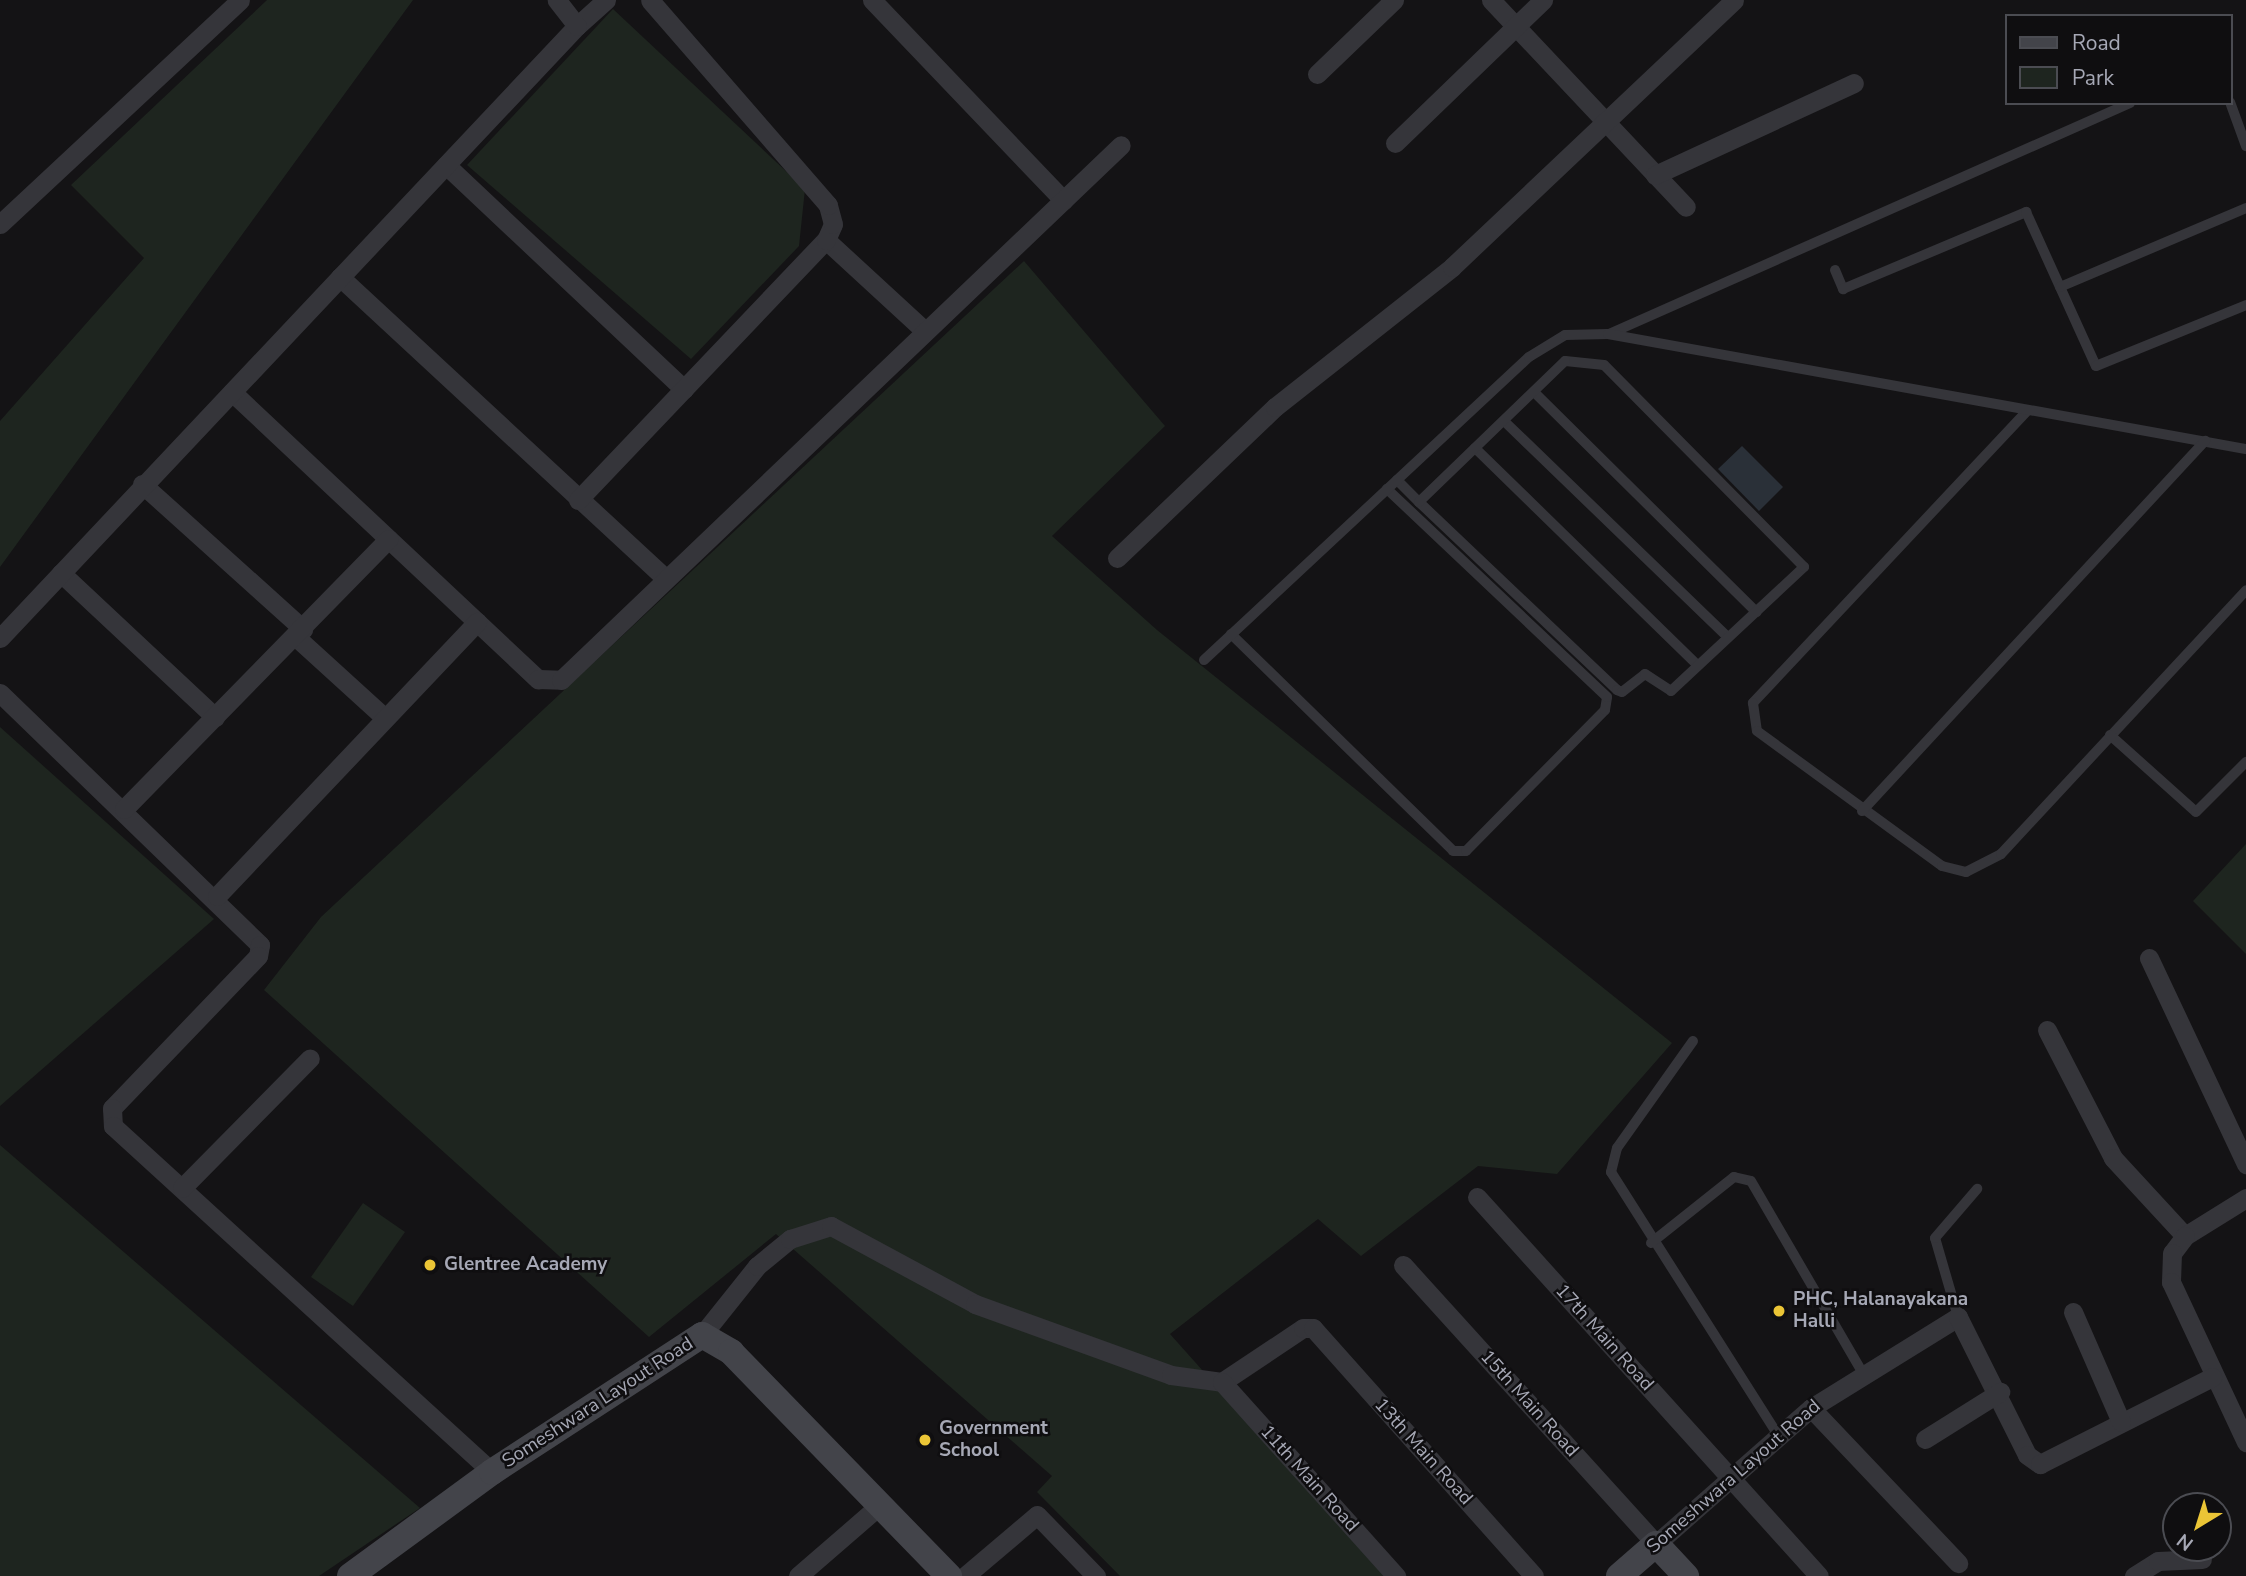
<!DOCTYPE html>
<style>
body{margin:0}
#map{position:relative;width:2246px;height:1576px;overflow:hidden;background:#141315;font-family:"Nunito Sans",sans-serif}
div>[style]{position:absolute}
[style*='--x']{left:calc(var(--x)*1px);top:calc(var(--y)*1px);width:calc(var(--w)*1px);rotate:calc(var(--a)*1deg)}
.green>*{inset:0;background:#1e251f}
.water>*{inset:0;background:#2a3038}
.lane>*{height:10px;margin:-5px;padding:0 5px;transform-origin:5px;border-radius:5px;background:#35353a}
.street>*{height:19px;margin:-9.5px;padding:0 9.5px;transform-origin:9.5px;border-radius:9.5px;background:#35353a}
.secondary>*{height:26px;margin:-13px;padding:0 13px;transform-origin:13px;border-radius:13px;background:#43444a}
.dots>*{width:19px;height:19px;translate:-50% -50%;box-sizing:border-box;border:4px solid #0f0e10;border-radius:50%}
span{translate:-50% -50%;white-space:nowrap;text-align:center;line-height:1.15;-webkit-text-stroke:5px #0f0e10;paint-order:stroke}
.poi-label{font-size:19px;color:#a6a8b5;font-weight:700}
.left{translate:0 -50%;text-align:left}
.street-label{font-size:19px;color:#a6a8b5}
.legend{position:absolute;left:2005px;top:14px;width:228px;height:91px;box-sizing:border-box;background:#0f0e10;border:2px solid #4b4c52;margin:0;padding:9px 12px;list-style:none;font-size:21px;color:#a6a8b5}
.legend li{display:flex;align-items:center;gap:14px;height:35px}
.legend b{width:35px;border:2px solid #4b4c52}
.north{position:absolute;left:2162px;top:1492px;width:70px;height:70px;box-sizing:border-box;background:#0f0e10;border:2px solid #4b4c52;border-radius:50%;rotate:218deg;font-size:19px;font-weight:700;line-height:28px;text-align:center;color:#a6a8b5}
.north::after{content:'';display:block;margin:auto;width:24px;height:32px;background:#ebc536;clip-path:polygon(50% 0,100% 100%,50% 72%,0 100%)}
</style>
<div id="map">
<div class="green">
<div style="clip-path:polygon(267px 0,413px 0,0 567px,0 421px,144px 258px,71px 185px)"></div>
<div style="clip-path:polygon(613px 9px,805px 189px,799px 246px,691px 359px,467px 165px)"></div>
<div style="clip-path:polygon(1024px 261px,1165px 426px,1052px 536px,1157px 630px,1672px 1043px,1557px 1174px,1478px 1166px,1361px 1256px,1318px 1219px,1170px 1334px,1386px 1576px,1120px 1576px,1037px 1492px,1052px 1476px,776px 1234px,649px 1337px,264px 990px,321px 917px)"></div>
<div style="clip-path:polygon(0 727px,214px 919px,0 1106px)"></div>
<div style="clip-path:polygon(2246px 844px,2246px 954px,2193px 901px)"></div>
<div style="clip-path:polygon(0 1145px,420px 1508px,319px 1576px,0 1576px)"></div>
<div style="clip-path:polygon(363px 1203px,405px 1232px,353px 1306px,311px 1277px)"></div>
</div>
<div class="water">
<div style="clip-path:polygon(1742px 446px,1783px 487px,1759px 511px,1718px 469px)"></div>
</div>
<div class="lane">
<div style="--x:2230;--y:102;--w:47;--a:70"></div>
<div style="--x:1835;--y:270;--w:21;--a:67"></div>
<div style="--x:1843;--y:289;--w:199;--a:-22.8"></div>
<div style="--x:2026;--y:212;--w:169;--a:65.6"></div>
<div style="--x:2096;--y:366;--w:162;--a:-22.1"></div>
<div style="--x:2060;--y:287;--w:202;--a:-23"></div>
<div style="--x:1609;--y:334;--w:570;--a:-23.91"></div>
<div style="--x:1534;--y:392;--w:313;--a:44.7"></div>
<div style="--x:2028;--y:410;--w:402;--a:133.2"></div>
<div style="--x:1753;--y:703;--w:28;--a:82"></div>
<div style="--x:1757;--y:731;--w:229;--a:36.1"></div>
<div style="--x:1942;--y:866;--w:25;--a:14"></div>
<div style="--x:1966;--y:872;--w:39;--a:-27"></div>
<div style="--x:2001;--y:854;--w:360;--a:-47.1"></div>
<div style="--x:1504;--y:421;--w:310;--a:44"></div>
<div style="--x:1475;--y:448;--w:310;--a:44.3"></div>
<div style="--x:1397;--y:480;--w:31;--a:45"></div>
<div style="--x:1419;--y:502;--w:273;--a:43.5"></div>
<div style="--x:1617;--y:690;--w:5;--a:22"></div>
<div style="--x:1622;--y:692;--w:29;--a:-38"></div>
<div style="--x:1645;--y:674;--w:31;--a:33"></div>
<div style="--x:1671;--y:691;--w:182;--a:-43"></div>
<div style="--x:1804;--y:567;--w:284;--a:-134.7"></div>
<div style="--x:1604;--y:365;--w:39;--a:-174"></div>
<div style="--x:1565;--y:361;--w:203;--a:136"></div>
<div style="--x:1231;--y:634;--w:310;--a:44.3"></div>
<div style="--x:1453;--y:851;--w:13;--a:0"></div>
<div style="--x:1466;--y:851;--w:198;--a:-45.4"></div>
<div style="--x:1605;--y:710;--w:13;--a:-81"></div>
<div style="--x:1607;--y:697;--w:303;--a:-136.6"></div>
<div style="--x:1204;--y:660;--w:444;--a:-43"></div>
<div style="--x:1529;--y:357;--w:42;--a:-31.4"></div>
<div style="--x:1565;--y:335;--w:43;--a:-1.3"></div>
<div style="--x:1608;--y:334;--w:648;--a:10.22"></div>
<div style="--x:2110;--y:735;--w:115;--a:41.8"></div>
<div style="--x:2196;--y:812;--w:71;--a:-45"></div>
<div style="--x:1862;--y:811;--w:505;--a:-47.17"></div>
<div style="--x:1693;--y:1041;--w:131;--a:125.4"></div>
<div style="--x:1617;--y:1148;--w:25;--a:104"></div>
<div style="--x:1611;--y:1172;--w:312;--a:57.6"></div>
<div style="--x:1651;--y:1243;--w:106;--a:-38.5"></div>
<div style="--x:1734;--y:1177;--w:17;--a:13"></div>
<div style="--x:1751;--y:1181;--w:221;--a:59.8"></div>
<div style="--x:1958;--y:1317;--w:82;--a:-106.2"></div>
<div style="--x:1935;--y:1238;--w:65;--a:-49.4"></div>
</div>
<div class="street">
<div style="--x:872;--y:0;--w:277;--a:46.3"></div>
<div style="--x:1491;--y:0;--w:284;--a:46.7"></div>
<div style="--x:577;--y:26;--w:39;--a:-42"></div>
<div style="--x:1317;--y:74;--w:107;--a:-43.9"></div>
<div style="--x:1395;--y:143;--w:206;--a:-44"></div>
<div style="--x:446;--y:165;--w:327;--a:43.3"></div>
<div style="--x:1655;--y:175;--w:219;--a:-24.8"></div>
<div style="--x:0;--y:224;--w:328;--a:-43"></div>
<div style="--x:826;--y:240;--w:134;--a:42.6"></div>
<div style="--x:340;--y:277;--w:442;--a:42.8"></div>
<div style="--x:232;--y:392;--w:420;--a:43.2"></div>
<div style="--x:538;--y:679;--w:23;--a:2"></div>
<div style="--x:561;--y:680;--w:774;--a:-43.69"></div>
<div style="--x:142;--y:484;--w:217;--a:42"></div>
<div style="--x:578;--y:500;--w:359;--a:-46.4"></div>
<div style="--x:826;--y:240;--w:17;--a:-66"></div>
<div style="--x:833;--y:224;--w:20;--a:-105"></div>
<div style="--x:828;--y:205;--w:271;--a:-131"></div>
<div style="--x:1117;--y:558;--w:219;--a:-43.7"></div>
<div style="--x:1275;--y:407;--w:226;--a:-38.3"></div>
<div style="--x:1452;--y:267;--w:388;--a:-43.4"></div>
<div style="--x:61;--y:573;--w:211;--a:43.1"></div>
<div style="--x:296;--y:637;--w:120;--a:42.3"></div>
<div style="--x:0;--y:638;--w:841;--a:-46.69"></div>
<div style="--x:577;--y:26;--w:33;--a:-128"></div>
<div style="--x:0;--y:693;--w:362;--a:44.1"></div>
<div style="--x:260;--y:945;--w:11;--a:100"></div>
<div style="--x:258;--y:956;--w:211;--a:133.8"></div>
<div style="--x:112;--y:1108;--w:18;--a:87"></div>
<div style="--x:113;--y:1126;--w:513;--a:42.39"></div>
<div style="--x:124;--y:809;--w:378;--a:-45.6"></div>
<div style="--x:217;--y:896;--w:378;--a:-46.5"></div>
<div style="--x:2149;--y:958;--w:228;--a:64.8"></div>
<div style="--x:2047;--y:1030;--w:144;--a:62.7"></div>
<div style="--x:2113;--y:1158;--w:106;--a:47.3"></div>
<div style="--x:182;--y:1188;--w:182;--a:-45.4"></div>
<div style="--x:1477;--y:1197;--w:510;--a:47.94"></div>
<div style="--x:2246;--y:1198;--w:72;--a:148.1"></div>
<div style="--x:2185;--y:1236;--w:21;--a:127"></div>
<div style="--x:2172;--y:1253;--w:29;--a:92"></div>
<div style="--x:2171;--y:1282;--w:177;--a:64.9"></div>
<div style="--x:1403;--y:1265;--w:377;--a:47.8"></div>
<div style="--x:1656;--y:1544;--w:206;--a:-41.3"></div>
<div style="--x:1811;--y:1408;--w:173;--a:-31.8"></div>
<div style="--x:1958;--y:1317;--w:154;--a:63.4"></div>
<div style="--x:2027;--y:1455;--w:16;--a:35"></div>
<div style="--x:2040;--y:1464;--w:193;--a:-26.8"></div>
<div style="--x:2073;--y:1312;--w:120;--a:66.4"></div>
<div style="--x:702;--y:1335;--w:88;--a:-51.4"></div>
<div style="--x:757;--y:1266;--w:43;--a:-39.3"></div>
<div style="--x:790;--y:1239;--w:43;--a:-17.6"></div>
<div style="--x:831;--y:1226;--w:164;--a:28.4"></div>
<div style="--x:975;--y:1304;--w:208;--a:19.9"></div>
<div style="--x:1171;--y:1375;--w:51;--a:7.8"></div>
<div style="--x:1222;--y:1382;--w:97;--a:-33.7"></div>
<div style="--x:1303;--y:1328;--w:10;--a:0"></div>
<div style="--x:1313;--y:1328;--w:332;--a:48.3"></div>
<div style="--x:1222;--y:1382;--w:261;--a:48.1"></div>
<div style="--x:1811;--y:1408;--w:214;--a:46.5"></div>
<div style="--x:1925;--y:1439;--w:89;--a:-32.1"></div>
<div style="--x:798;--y:1576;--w:108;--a:-40.9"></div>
<div style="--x:965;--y:1576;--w:94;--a:-40.3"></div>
<div style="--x:1037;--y:1515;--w:85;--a:46"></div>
<div style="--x:2134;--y:1576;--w:28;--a:-32"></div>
<div style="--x:2158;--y:1561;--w:44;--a:-2.6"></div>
</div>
<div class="secondary">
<div style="--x:350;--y:1576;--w:176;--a:-36.2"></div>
<div style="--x:492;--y:1472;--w:251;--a:-33.1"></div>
<div style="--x:702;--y:1335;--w:34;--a:30"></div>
<div style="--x:731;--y:1352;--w:313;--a:45.8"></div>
<div style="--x:1619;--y:1576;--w:49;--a:-40.9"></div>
<div style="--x:1656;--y:1544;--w:44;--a:46.8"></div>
</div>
<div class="dots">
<div style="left:430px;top:1265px;background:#ebc536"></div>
<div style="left:1779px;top:1311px;background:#ebc536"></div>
<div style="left:925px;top:1440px;background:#ebc536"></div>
</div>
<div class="poi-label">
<span class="left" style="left:444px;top:1265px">Glentree Academy</span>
<span class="left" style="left:1793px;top:1311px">PHC, Halanayakana<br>Halli</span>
<span class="left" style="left:939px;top:1440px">Government<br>School</span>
</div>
<div class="street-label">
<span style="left:1604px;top:1338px;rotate:48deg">17th Main Road</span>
<span style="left:598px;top:1403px;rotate:-33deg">Someshwara Layout Road</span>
<span style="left:1529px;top:1404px;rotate:48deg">15th Main Road</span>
<span style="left:1423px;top:1452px;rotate:48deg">13th Main Road</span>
<span style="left:1734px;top:1477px;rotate:-41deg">Someshwara Layout Road</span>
<span style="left:1309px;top:1479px;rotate:48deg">11th Main Road</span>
</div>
<ul class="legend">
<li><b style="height:9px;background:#43444a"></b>Road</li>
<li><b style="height:19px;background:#1e251f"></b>Park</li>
</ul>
<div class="north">N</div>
</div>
